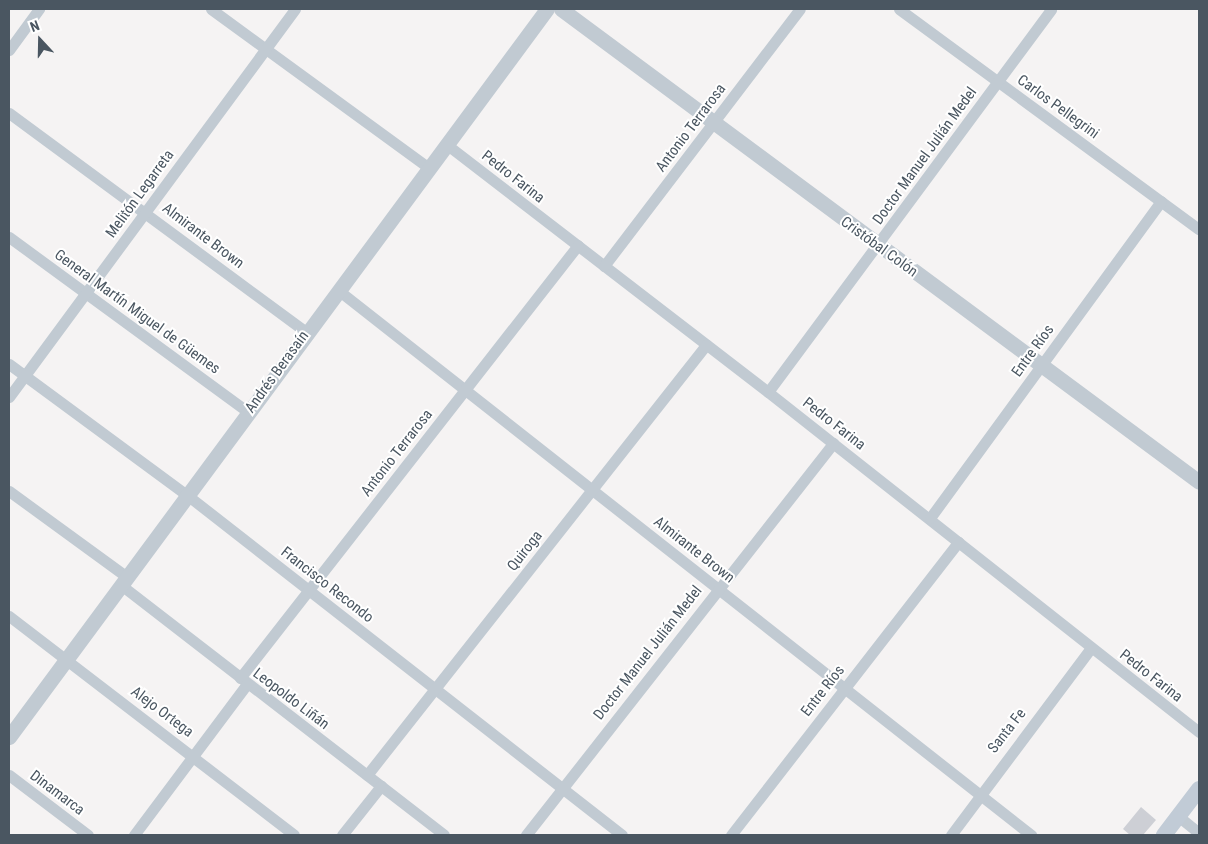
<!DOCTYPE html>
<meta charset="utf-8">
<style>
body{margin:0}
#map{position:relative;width:1208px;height:844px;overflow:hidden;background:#f5f3f3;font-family:"Roboto Condensed",sans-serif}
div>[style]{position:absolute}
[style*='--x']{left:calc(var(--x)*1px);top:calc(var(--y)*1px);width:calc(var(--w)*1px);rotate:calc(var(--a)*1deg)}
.building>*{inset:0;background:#cdcfd5}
.minor>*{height:11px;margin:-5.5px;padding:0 5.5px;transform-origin:5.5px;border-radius:5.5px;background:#c1cad2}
.tertiary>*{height:15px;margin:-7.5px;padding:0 7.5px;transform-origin:7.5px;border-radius:7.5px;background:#c1cad2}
.secondary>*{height:16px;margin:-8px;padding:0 8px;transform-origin:8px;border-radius:8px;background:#c1cbd6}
span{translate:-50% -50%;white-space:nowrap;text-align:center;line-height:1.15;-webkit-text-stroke:4px #fff;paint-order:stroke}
.street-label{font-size:15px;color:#4a5661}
.frame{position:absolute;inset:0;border:10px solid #4a5661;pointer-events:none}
.north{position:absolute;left:15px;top:15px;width:50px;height:50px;-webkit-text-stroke:4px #fff;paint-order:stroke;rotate:339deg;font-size:14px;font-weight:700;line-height:20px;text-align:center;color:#4a5661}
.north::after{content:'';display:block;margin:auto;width:18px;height:22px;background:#4a5661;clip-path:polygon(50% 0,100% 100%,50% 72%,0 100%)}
</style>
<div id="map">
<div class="building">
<div style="clip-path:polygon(1141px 807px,1156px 820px,1143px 835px,1130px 835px,1123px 829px)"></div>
</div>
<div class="minor">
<div style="--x:211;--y:9;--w:270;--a:36.1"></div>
<div style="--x:899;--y:9;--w:372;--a:36.3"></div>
<div style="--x:9;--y:50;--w:51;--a:-53.8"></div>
<div style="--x:9;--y:113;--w:369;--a:36.4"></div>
<div style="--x:446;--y:144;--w:406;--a:37.6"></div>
<div style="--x:768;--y:392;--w:549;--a:38.27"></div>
<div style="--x:9;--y:237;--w:296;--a:36.2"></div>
<div style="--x:604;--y:266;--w:323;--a:-52.7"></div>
<div style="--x:338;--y:290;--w:882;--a:38.18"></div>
<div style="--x:9;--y:364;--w:221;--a:36.4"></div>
<div style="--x:187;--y:495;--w:552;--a:38.01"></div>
<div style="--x:768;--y:392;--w:476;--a:-53.5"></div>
<div style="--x:9;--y:397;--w:482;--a:-53.6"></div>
<div style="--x:9;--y:491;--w:146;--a:36.1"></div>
<div style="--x:930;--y:518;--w:392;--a:-53.9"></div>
<div style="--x:121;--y:585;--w:408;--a:37.7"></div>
<div style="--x:9;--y:616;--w:359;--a:37.5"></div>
<div style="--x:240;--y:678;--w:549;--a:-52.02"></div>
<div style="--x:9;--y:775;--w:99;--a:37.2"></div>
<div style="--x:367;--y:775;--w:548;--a:-51.75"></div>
<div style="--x:1178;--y:816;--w:27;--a:39"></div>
<div style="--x:134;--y:835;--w:189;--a:-53.2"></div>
<div style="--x:342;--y:835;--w:63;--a:-51.5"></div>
<div style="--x:526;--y:835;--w:498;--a:-51.9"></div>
<div style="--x:731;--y:835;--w:371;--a:-52.2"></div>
<div style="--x:951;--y:835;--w:234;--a:-53.2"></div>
</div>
<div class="tertiary">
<div style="--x:561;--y:9;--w:794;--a:36.55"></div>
<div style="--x:9;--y:737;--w:905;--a:-53.54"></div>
</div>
<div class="secondary">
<div style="--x:1164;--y:835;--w:58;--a:-52.7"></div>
</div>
<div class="street-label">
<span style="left:1058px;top:107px;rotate:36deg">Carlos Pellegrini</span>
<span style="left:691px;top:128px;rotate:-53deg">Antonio Terrarosa</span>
<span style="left:925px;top:156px;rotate:-54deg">Doctor Manuel Julián Medel</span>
<span style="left:513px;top:177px;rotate:38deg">Pedro Farina</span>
<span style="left:140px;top:194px;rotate:-54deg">Melitón Legarreta</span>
<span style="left:203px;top:236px;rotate:37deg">Almirante Brown</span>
<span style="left:879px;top:247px;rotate:36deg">Cristóbal Colón</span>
<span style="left:137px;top:312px;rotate:36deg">General Martín Miguel de Güemes</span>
<span style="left:1033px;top:351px;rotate:-54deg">Entre Ríos</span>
<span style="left:277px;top:372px;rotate:-54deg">Andrés Berasaín</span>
<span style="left:834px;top:424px;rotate:38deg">Pedro Farina</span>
<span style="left:397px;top:453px;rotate:-52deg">Antonio Terrarosa</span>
<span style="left:694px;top:550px;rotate:38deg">Almirante Brown</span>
<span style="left:525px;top:551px;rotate:-52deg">Quiroga</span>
<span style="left:327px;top:585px;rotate:38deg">Francisco Recondo</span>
<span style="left:648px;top:653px;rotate:-52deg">Doctor Manuel Julián Medel</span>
<span style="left:1151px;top:676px;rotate:38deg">Pedro Farina</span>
<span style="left:823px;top:691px;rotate:-52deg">Entre Ríos</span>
<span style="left:291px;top:699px;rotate:37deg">Leopoldo Liñán</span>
<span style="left:162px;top:712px;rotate:37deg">Alejo Ortega</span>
<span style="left:1007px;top:731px;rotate:-52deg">Santa Fe</span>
<span style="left:57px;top:793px;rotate:37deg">Dinamarca</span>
</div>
<div class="frame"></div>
<div class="north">N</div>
</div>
